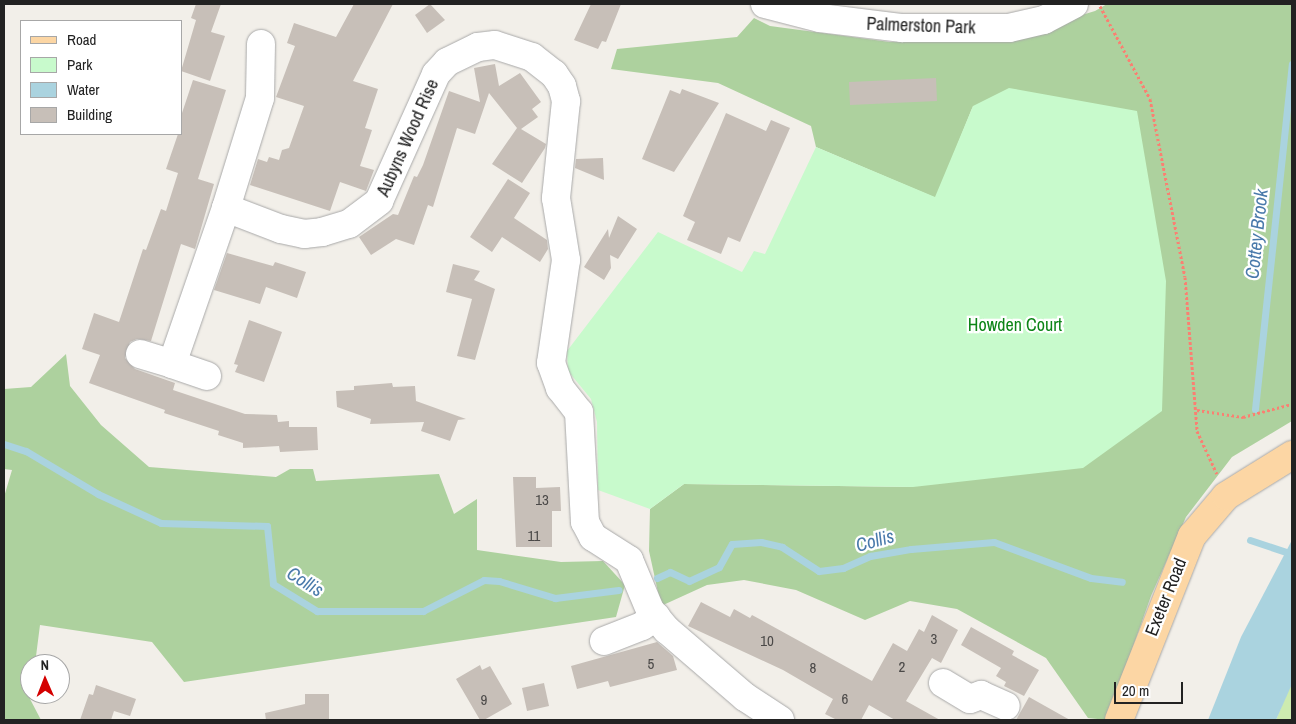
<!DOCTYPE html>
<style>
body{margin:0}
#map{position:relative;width:1296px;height:724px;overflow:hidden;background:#f2efe9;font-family:"Archivo Narrow",sans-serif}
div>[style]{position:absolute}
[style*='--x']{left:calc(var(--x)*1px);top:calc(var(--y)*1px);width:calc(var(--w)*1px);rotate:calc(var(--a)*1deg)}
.grass>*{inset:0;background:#cdebb0}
.forest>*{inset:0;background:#add19e}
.park>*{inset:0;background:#c8facc}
.water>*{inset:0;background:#aad3df}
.stream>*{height:7px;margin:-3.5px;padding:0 3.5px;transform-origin:3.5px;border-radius:3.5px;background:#aad3df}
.building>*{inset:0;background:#c7bfb8}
.path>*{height:3px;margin-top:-1.5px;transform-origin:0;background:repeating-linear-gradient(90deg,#fa8072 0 2.5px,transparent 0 5px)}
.roads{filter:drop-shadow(0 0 1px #a9a9a9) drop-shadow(0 0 1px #a9a9a9)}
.minor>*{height:28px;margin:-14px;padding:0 14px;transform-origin:14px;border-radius:14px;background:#fff}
.major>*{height:28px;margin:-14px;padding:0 14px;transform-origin:14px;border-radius:14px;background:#fcd6a4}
span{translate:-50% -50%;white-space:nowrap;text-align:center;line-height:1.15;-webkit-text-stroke:4.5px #fff;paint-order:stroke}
.number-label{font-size:15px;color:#4b4948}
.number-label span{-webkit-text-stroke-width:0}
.street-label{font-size:18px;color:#222}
.park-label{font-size:18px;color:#0c8416}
.water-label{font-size:19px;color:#4a7aab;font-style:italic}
.frame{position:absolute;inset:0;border:5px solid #222;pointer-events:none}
.legend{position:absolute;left:20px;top:20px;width:162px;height:115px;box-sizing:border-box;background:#fff;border:1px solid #a7a7a7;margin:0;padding:6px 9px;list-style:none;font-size:15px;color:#222}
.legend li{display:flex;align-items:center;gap:10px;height:25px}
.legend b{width:25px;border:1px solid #a7a7a7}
.north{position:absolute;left:20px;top:654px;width:50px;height:50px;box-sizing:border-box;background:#fff;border:1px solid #a7a7a7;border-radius:50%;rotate:359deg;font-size:14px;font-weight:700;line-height:20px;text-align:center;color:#222}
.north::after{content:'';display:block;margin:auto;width:18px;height:22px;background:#d40000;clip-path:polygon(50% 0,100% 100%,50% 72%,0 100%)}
.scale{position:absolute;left:1114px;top:682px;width:69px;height:22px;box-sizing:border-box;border:2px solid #222;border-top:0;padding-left:6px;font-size:15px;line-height:18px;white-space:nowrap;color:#222;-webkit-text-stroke:4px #fff;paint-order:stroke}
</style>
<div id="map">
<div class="grass">
<div style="clip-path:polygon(1292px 684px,1292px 720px,1276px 720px,1289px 688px)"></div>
</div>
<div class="forest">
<div style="clip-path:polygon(1107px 4px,1292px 4px,1292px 421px,1232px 457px,1186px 517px,1151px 596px,1107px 720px,1088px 718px,1046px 658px,957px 609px,910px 601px,865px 620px,796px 590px,744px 580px,707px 585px,661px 606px,649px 551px,650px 509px,684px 484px,913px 487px,973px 106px,936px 198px,816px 147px,811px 126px,718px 83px,611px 69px,617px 49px,737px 37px,754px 18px,770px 26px,890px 42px,1013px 36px,1095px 11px)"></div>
<div style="clip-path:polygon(66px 354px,70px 386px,101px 425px,149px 467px,276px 477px,290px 469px,313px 469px,316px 481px,439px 474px,454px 514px,477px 499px,477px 550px,561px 562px,603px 561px,625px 585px,616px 617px,184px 682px,152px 642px,40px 625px,35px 664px,30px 664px,30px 699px,41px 720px,4px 720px,4px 497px,12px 470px,4px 469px,4px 389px,31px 387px)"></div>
</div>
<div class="park">
<div style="clip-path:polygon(1009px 88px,1137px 111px,1166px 281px,1162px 411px,1083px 468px,913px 487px,684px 484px,650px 509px,598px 490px,597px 422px,591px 399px,568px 371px,567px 351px,658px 232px,742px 272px,754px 251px,765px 254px,816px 147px,935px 197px,973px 106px)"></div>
</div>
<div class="water">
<div style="clip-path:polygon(1292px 540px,1292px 684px,1276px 720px,1208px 720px,1241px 637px)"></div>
</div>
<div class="stream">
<div style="--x:1255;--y:409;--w:347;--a:-83.9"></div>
<div style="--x:4;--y:444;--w:23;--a:18"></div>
<div style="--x:26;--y:451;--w:84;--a:30.8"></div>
<div style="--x:98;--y:494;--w:69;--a:24.7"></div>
<div style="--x:161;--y:523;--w:106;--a:1.6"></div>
<div style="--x:267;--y:526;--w:58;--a:84.1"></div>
<div style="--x:273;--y:584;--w:52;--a:31.5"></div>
<div style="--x:317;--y:611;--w:106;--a:0"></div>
<div style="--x:423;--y:611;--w:68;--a:-26.9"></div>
<div style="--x:484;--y:580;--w:15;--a:4"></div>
<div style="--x:499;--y:581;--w:59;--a:16.9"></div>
<div style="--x:555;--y:598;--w:64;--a:-7.2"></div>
<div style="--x:1250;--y:540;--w:44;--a:18.4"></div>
<div style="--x:657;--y:578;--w:14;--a:-25"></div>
<div style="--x:670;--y:572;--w:21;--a:25"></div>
<div style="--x:689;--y:581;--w:33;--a:-25"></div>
<div style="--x:719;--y:567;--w:26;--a:-61"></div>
<div style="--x:732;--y:544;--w:29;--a:-4"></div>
<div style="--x:761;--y:542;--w:22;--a:13"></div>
<div style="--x:782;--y:547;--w:44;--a:33"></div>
<div style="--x:819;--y:571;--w:24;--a:-7"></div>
<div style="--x:843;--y:568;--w:30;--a:-24"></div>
<div style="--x:870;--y:556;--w:42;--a:-9.7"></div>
<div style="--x:911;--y:549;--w:83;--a:-4.8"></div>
<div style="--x:994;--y:542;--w:103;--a:20.4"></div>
<div style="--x:1091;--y:578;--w:31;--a:7"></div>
</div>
<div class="building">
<div style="clip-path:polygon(196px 4px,221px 4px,211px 32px,225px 36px,210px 81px,181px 71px,196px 20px,191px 18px)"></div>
<div style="clip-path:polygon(354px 4px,393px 4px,353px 81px,378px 89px,365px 128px,372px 130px,360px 166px,374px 170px,366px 191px,340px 182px,330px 211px,250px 185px,258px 159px,267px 162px,269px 157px,279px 160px,282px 150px,289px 148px,304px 106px,276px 97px,295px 46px,287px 43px,294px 23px,336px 37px)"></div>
<div style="clip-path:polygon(430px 4px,445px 20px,427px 33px,415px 15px)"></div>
<div style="clip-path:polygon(591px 4px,621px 4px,606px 42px,602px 41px,598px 49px,574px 40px)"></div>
<div style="clip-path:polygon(495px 64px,499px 86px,520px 73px,541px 102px,532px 109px,538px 117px,521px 129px,546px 144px,545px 148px,522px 183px,492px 164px,517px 128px,489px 93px,475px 134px,457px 128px,433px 207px,428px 205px,414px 245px,396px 239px,371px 255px,359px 237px,393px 214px,398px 215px,414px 176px,417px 177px,423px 165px,449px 91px,480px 102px,474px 68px)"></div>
<div style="clip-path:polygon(936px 78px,937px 101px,850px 105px,849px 82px)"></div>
<div style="clip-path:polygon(193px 80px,226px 90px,198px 179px,214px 184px,195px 249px,181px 244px,151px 341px,137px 339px,130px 342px,125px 358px,135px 369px,175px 383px,173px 390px,245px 414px,277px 415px,278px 422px,289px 421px,289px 427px,317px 427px,318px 450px,280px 452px,279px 446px,243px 448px,243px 443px,218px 435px,219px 431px,164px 413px,165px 410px,89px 383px,100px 355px,82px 349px,94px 313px,119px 322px,143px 249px,146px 250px,161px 209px,166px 211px,178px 173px,166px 169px,178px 134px,181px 134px,181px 116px)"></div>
<div style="clip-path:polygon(682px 89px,719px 103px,674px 172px,642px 159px,670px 90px,680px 94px)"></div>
<div style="clip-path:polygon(726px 113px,766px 131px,771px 120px,790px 128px,740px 242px,728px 237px,721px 254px,687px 240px,695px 222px,683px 216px)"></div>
<div style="clip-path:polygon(603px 158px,604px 180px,575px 168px,576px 159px)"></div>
<div style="clip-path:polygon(508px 179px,530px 193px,514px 218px,547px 240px,548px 249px,540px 262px,502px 237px,492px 252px,470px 237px)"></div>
<div style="clip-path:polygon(618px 216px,637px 229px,618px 259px,610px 255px,611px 268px,604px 280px,584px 267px,608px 229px,609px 238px)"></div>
<div style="clip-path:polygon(227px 253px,273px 266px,275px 262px,306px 272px,297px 298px,266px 287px,260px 304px,214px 290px)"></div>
<div style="clip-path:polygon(453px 264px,480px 271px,474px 280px,495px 289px,475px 360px,457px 356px,472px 299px,446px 292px)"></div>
<div style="clip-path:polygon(249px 320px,282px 332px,264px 382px,235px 372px,238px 365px,234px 364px)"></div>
<div style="clip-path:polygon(392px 383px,393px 387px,415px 386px,416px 401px,466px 419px,458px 420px,450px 441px,421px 431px,424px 422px,370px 424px,371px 419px,337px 407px,336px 391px,354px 390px,354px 386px)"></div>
<div style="clip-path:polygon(513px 477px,536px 477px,536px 488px,560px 487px,561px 511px,552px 511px,552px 547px,516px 547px)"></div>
<div style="clip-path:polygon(701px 602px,730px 617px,734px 609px,750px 618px,752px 615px,872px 681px,893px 643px,907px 651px,919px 629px,924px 632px,932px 615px,958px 630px,941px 663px,932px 658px,906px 701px,940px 720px,895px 720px,869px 705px,861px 720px,837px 720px,825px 714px,833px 699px,783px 670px,688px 626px)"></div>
<div style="clip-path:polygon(971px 627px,1014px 651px,1012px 655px,1039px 670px,1024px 696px,1004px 686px,1006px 682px,996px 676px,1001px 668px,961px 645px)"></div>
<div style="clip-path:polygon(657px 642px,673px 656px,677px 670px,610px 687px,608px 681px,577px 689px,571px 666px)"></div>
<div style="clip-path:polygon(480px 665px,482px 670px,490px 666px,512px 704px,484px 720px,480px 720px,456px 679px)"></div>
<div style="clip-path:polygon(544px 683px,549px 706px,527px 711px,522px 688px)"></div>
<div style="clip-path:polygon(96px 685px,136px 699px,130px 716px,114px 711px,111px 720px,80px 720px,89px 694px,93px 695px)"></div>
<div style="clip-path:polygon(305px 694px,329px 694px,329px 720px,266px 720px,265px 713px,305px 704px)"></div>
<div style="clip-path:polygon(1029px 697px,1070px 720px,1016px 720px)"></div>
</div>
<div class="path">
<div style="--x:1100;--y:6;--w:106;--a:61.7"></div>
<div style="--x:1150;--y:99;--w:181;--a:78.9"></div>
<div style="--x:1185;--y:277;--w:154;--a:85.5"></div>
<div style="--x:1197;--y:431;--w:47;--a:65.1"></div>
<div style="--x:1197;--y:410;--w:47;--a:8.7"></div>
<div style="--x:1243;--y:417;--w:51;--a:-14.9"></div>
</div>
<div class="roads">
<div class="minor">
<div style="--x:765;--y:4;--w:57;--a:14.3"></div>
<div style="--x:820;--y:18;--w:83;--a:7"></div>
<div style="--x:902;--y:28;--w:107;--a:0"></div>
<div style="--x:1009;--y:28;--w:36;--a:-13"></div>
<div style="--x:1044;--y:20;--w:34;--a:-28"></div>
<div style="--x:261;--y:44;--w:54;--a:91.1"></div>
<div style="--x:260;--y:98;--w:115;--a:107.2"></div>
<div style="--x:226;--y:208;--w:59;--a:20.9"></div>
<div style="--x:281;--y:229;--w:24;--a:12"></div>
<div style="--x:304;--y:234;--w:18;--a:-6"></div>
<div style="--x:322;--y:232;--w:28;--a:-17"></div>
<div style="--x:349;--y:224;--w:38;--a:-37"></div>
<div style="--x:379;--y:201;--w:139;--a:-65.8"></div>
<div style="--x:436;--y:74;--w:16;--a:-47"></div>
<div style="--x:447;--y:62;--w:34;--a:-26"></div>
<div style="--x:478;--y:47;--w:17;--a:-7"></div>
<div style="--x:495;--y:45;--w:39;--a:18"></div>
<div style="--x:532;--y:57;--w:28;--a:38"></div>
<div style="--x:554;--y:74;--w:14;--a:56"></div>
<div style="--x:562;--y:86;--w:16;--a:75"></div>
<div style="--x:566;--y:101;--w:98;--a:95.9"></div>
<div style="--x:556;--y:198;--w:63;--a:80.8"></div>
<div style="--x:566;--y:260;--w:104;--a:98.3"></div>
<div style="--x:551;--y:363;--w:27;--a:70"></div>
<div style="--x:560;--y:388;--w:31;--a:52"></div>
<div style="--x:579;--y:412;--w:110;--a:86.9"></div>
<div style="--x:585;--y:522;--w:17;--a:62"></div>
<div style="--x:593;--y:537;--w:43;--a:32.6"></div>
<div style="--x:629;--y:560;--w:54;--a:67.2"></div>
<div style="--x:650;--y:610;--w:26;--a:50"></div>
<div style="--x:667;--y:630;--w:103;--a:40.7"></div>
<div style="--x:745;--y:697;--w:42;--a:33.3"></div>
<div style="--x:140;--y:354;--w:34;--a:17"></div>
<div style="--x:207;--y:376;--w:37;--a:-161"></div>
<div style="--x:172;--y:364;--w:165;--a:-70.9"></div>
<div style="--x:604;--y:641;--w:41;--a:-21.5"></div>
<div style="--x:642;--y:626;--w:17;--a:-33"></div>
<div style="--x:943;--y:683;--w:31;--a:31"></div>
<div style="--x:970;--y:699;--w:12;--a:-20"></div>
<div style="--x:981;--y:695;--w:27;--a:24"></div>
</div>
<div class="major">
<div style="--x:1119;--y:720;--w:198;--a:-68.4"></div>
<div style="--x:1192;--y:536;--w:52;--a:-49.6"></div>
<div style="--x:1226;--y:496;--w:78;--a:-31.8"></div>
</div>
</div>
<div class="number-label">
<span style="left:542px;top:500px">13</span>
<span style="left:534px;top:536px">11</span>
<span style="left:934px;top:639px">3</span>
<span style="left:767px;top:641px">10</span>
<span style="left:651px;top:664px">5</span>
<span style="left:902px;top:667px">2</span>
<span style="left:813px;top:668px">8</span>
<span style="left:845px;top:699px">6</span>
<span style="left:484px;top:700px">9</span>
</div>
<div class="street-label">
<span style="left:921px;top:26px;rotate:2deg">Palmerston Park</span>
<span style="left:408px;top:138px;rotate:-66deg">Aubyns Wood Rise</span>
<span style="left:1166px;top:597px;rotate:-68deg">Exeter Road</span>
</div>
<div class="park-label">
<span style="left:1015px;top:325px">Howden Court</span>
</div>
<div class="water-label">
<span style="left:1257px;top:234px;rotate:-84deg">Cottey Brook</span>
<span style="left:875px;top:541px;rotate:-15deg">Collis</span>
<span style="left:305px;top:582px;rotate:32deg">Collis</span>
</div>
<div class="frame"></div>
<ul class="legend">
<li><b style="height:6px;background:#fcd6a4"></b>Road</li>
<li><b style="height:14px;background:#c8facc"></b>Park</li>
<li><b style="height:14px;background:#aad3df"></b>Water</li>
<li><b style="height:14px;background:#c7bfb8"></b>Building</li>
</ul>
<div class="north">N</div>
<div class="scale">20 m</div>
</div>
